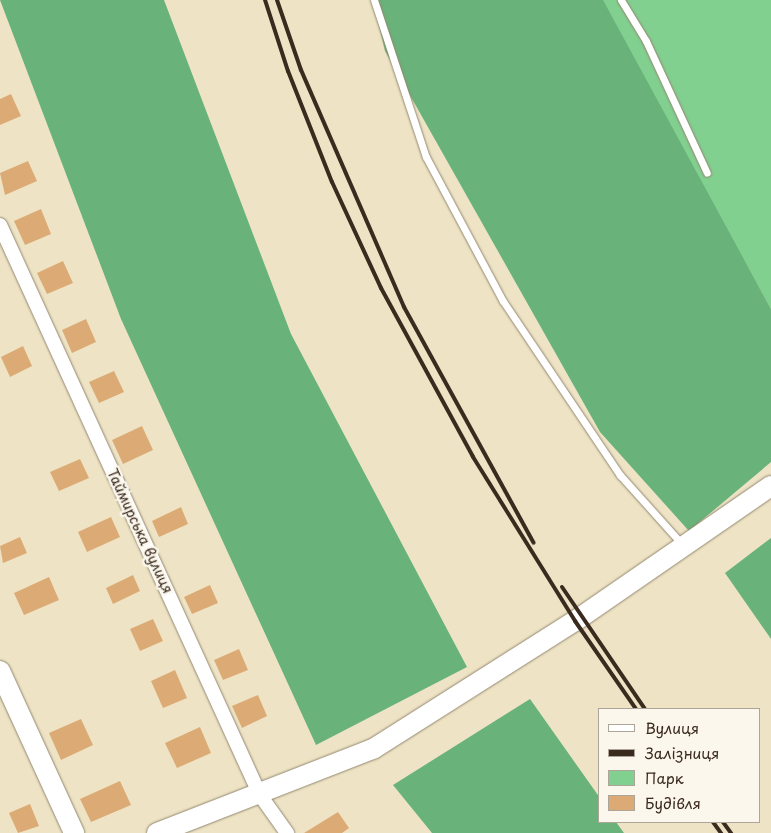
<!DOCTYPE html>
<meta charset="utf-8">
<style>
body{margin:0}
#map{position:relative;width:771px;height:833px;overflow:hidden;background:#eee4c5;font-family:"Playpen Sans",sans-serif}
div>[style]{position:absolute}
[style*='--x']{left:calc(var(--x)*1px);top:calc(var(--y)*1px);width:calc(var(--w)*1px);rotate:calc(var(--a)*1deg)}
.green>*{inset:0;background:#82d090}
.forest>*{inset:0;background:#69b27a}
.building>*{inset:0;background:#dcab75}
.roads{filter:drop-shadow(0 0 1px #948772) drop-shadow(0 0 1px #948772)}
.lane>*{height:7px;margin:-3.5px;padding:0 3.5px;transform-origin:3.5px;border-radius:3.5px;background:#fff}
.street>*{height:14px;margin:-7px;padding:0 7px;transform-origin:7px;border-radius:7px;background:#fff}
.secondary>*{height:20px;margin:-10px;padding:0 10px;transform-origin:10px;border-radius:10px;background:#fff}
.rail>*{height:4px;margin:-2px;padding:0 2px;transform-origin:2px;border-radius:2px;background:#3b2a1e}
span{translate:-50% -50%;white-space:nowrap;text-align:center;line-height:1.15;-webkit-text-stroke:5px #fbf7ec;paint-order:stroke}
.street-label{font-size:14px;color:#3b2a1e}
.legend{position:absolute;left:598px;top:708px;width:162px;height:115px;box-sizing:border-box;background:#fbf7ec;border:1px solid #aea59a;margin:0;padding:6px 9px;list-style:none;font-size:15px;color:#3b2a1e}
.legend li{display:flex;align-items:center;gap:10px;height:25px}
.legend b{width:25px;border:1px solid #aea59a}
</style>
<div id="map">
<div class="green">
<div style="clip-path:polygon(601px 0,771px 0,771px 309px,601px 2px)"></div>
</div>
<div class="forest">
<div style="clip-path:polygon(0 0,164px 0,291px 334px,467px 667px,316px 745px,121px 319px)"></div>
<div style="clip-path:polygon(373px 0,603px 0,771px 309px,771px 462px,689px 531px,600px 432px,385px 51px)"></div>
<div style="clip-path:polygon(771px 538px,771px 639px,725px 573px)"></div>
<div style="clip-path:polygon(530px 699px,600px 798px,600px 822px,616px 822px,624px 833px,432px 833px,393px 785px)"></div>
</div>
<div class="building">
<div style="clip-path:polygon(11px 94px,21px 116px,0 125px,0 99px)"></div>
<div style="clip-path:polygon(28px 161px,37px 181px,5px 195px,0 173px)"></div>
<div style="clip-path:polygon(41px 209px,51px 234px,25px 245px,14px 221px)"></div>
<div style="clip-path:polygon(63px 261px,73px 283px,47px 294px,37px 273px)"></div>
<div style="clip-path:polygon(86px 319px,96px 342px,72px 353px,62px 330px)"></div>
<div style="clip-path:polygon(23px 346px,32px 366px,10px 377px,1px 357px)"></div>
<div style="clip-path:polygon(114px 371px,124px 392px,99px 403px,89px 382px)"></div>
<div style="clip-path:polygon(142px 426px,153px 450px,123px 464px,112px 440px)"></div>
<div style="clip-path:polygon(80px 459px,89px 478px,59px 491px,50px 472px)"></div>
<div style="clip-path:polygon(181px 507px,188px 524px,159px 537px,152px 521px)"></div>
<div style="clip-path:polygon(111px 517px,120px 537px,87px 552px,78px 532px)"></div>
<div style="clip-path:polygon(20px 537px,27px 553px,3px 563px,0 546px)"></div>
<div style="clip-path:polygon(133px 575px,140px 591px,113px 604px,106px 588px)"></div>
<div style="clip-path:polygon(49px 577px,59px 600px,24px 615px,14px 593px)"></div>
<div style="clip-path:polygon(210px 585px,218px 603px,192px 614px,184px 597px)"></div>
<div style="clip-path:polygon(153px 619px,163px 641px,140px 651px,130px 629px)"></div>
<div style="clip-path:polygon(239px 649px,248px 670px,223px 680px,214px 660px)"></div>
<div style="clip-path:polygon(175px 670px,187px 698px,163px 708px,151px 681px)"></div>
<div style="clip-path:polygon(258px 695px,267px 716px,242px 728px,232px 706px)"></div>
<div style="clip-path:polygon(81px 719px,93px 745px,61px 760px,49px 733px)"></div>
<div style="clip-path:polygon(200px 727px,211px 753px,177px 768px,165px 743px)"></div>
<div style="clip-path:polygon(120px 781px,131px 805px,91px 822px,80px 799px)"></div>
<div style="clip-path:polygon(30px 804px,39px 826px,18px 833px,9px 813px)"></div>
<div style="clip-path:polygon(338px 812px,349px 828px,342px 833px,304px 833px)"></div>
</div>
<div class="roads">
<div class="lane">
<div style="--x:374;--y:0;--w:165;--a:71.7"></div>
<div style="--x:426;--y:157;--w:163;--a:61.9"></div>
<div style="--x:503;--y:301;--w:210;--a:56.1"></div>
<div style="--x:620;--y:475;--w:93;--a:48.1"></div>
<div style="--x:621;--y:0;--w:48;--a:58.6"></div>
<div style="--x:646;--y:41;--w:145;--a:65.2"></div>
</div>
<div class="street">
<div style="--x:0;--y:225;--w:626;--a:65.48"></div>
<div style="--x:260;--y:795;--w:47;--a:54.6"></div>
</div>
<div class="secondary">
<div style="--x:0;--y:671;--w:178;--a:65.4"></div>
<div style="--x:157;--y:833;--w:232;--a:-21.3"></div>
<div style="--x:373;--y:749;--w:239;--a:-32.4"></div>
<div style="--x:575;--y:621;--w:238;--a:-34.6"></div>
</div>
</div>
<div class="rail">
<div style="--x:265;--y:0;--w:75;--a:72.1"></div>
<div style="--x:288;--y:71;--w:119;--a:68.4"></div>
<div style="--x:332;--y:182;--w:117;--a:65.2"></div>
<div style="--x:381;--y:288;--w:192;--a:61.4"></div>
<div style="--x:473;--y:457;--w:193;--a:58.1"></div>
<div style="--x:575;--y:621;--w:107;--a:55.3"></div>
<div style="--x:277;--y:0;--w:74;--a:71.1"></div>
<div style="--x:301;--y:70;--w:258;--a:66.5"></div>
<div style="--x:404;--y:307;--w:269;--a:61.2"></div>
<div style="--x:562;--y:587;--w:148;--a:55.8"></div>
<div style="--x:713;--y:822;--w:14;--a:54"></div>
<div style="--x:723;--y:822;--w:14;--a:54"></div>
</div>
<div class="street-label">
<span style="left:140px;top:531px;rotate:65deg">Таймирська вулиця</span>
</div>
<ul class="legend">
<li><b style="height:6px;background:#fff"></b>Вулиця</li>
<li><b style="height:6px;background:#3b2a1e"></b>Залізниця</li>
<li><b style="height:14px;background:#82d090"></b>Парк</li>
<li><b style="height:14px;background:#dcab75"></b>Будівля</li>
</ul>
</div>
